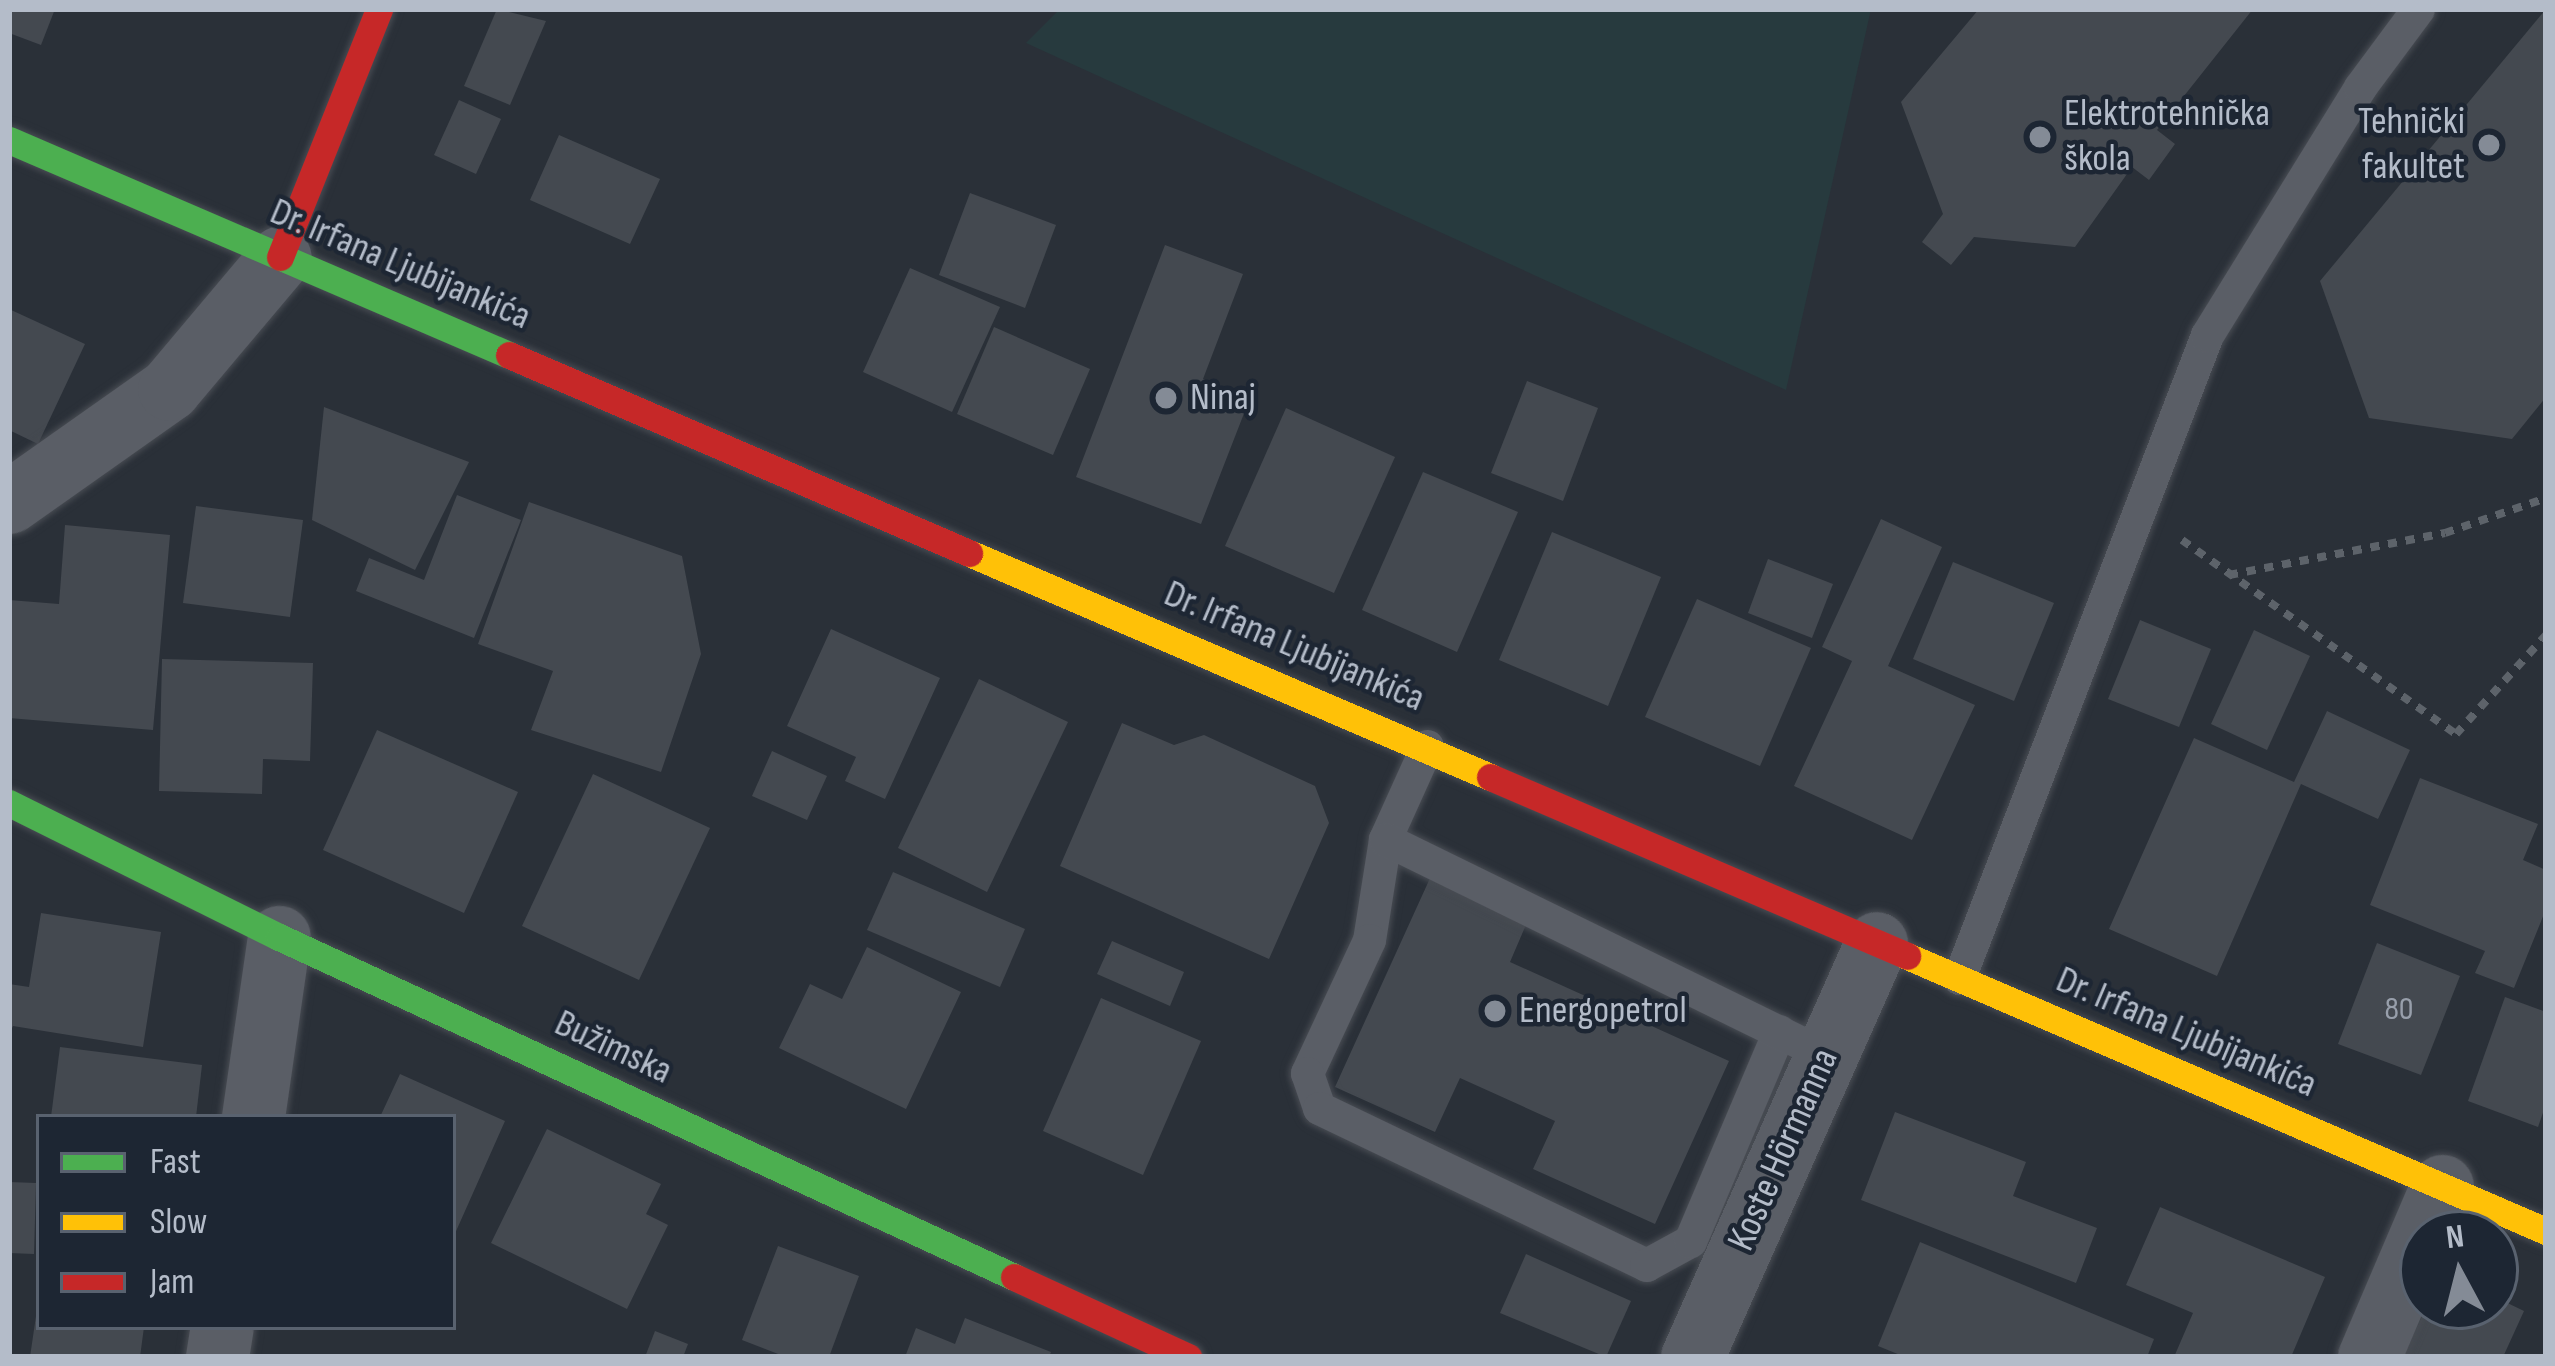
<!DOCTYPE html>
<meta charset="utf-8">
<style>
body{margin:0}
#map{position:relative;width:2555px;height:1366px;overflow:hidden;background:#2a3038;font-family:"Sofia Sans Condensed",sans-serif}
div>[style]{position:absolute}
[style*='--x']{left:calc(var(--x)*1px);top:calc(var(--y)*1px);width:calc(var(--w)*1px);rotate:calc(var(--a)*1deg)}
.green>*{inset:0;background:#273a3e}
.building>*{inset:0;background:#444950}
.path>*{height:8px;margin-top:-4px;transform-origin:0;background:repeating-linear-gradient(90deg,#5d636a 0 9px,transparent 0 18px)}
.roads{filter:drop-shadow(0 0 3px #484c53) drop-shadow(0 0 3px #484c53)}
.lane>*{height:33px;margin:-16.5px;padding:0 16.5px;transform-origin:16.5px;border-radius:16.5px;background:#5a5e66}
.street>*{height:63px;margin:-31.5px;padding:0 31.5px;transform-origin:31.5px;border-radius:31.5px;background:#5a5e66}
.fast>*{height:27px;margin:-13.5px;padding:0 13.5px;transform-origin:13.5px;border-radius:13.5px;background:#4caf50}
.slow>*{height:27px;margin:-13.5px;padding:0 13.5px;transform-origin:13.5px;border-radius:13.5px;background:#ffc107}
.jam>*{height:27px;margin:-13.5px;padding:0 13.5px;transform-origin:13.5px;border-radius:13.5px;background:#c62828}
.dots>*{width:33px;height:33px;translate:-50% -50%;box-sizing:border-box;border:6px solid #1d2633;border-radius:50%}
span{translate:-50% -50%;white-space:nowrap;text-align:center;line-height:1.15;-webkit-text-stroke:9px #1d2633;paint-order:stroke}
.number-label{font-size:33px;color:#989fab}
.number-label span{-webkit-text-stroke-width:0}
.poi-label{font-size:39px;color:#b4bcc9}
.left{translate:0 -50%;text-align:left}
.right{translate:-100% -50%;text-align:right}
.street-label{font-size:39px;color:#b4bcc9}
.frame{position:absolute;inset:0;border:12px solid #b4bcc9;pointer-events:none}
.legend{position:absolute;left:36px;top:1114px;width:420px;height:216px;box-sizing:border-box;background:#1d2633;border:3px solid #59626f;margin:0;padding:15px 21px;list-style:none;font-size:36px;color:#b4bcc9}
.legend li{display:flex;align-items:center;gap:24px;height:60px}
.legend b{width:60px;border:3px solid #59626f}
.north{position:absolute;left:2399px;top:1210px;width:120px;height:120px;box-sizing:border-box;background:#1d2633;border:3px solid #59626f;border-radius:50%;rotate:353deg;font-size:33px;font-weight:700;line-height:48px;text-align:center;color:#b4bcc9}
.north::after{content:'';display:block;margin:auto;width:42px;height:54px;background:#848b96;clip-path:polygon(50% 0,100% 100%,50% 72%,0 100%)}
</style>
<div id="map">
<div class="green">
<div style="clip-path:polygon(1060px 9px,1871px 9px,1786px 390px,1026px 43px)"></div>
</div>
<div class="building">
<div style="clip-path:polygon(9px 9px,55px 9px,41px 45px,9px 33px)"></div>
<div style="clip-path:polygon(497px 9px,546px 21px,510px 105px,464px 86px)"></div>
<div style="clip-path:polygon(1979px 9px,2253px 9px,2157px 130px,2175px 144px,2149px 180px,2132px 167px,2075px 247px,1974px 237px,1951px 265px,1922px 242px,1943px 214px,1901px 102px)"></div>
<div style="clip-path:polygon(2546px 9px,2546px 397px,2512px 439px,2369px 418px,2320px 281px)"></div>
<div style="clip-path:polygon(459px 100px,501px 119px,476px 174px,434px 155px)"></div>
<div style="clip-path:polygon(559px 135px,660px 179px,630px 244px,530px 200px)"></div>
<div style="clip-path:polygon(970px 193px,1056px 225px,1025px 308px,939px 275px)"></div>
<div style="clip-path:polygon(1165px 245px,1243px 274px,1203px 379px,1250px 398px,1201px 524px,1076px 477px)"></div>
<div style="clip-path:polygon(910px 268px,1000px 307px,952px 412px,863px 372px)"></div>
<div style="clip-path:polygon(9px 309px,85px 344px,38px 444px,9px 430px)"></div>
<div style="clip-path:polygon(994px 327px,1090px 369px,1053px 455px,957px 414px)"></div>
<div style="clip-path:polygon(1527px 381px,1598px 408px,1563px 501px,1491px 473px)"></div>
<div style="clip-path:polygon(324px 407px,469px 462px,415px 570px,312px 520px)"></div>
<div style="clip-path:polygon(1286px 408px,1395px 457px,1334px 593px,1225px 546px)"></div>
<div style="clip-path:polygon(1423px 472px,1518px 512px,1457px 652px,1362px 610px)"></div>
<div style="clip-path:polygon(457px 495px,521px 520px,474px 638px,356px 591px,369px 558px,424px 580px)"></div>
<div style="clip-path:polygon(529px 502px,682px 556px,701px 654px,661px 772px,531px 730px,553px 671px,478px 644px)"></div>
<div style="clip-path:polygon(196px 506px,303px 520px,290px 617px,183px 603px)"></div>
<div style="clip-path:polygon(1881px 519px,1942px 547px,1888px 666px,1975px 705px,1912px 840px,1794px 786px,1852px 661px,1822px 647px)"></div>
<div style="clip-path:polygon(65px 525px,170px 535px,153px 730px,9px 718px,9px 600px,59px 604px)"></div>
<div style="clip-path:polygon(1552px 532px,1661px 577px,1608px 706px,1499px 660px)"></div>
<div style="clip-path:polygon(1768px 559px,1833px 584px,1812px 638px,1748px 613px)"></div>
<div style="clip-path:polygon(1953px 562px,2054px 603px,2014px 701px,1913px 659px)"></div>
<div style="clip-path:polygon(1697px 599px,1811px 648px,1760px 766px,1645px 717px)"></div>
<div style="clip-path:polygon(2140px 620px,2211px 649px,2179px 727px,2108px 699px)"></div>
<div style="clip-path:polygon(831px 629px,940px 678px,885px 799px,845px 781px,856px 757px,787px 726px)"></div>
<div style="clip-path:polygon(2254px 630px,2310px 656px,2267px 750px,2211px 724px)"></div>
<div style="clip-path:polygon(162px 659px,313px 663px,310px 761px,263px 759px,262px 794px,159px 791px)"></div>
<div style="clip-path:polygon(979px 679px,1068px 722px,987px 892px,898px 848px)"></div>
<div style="clip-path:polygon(2327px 711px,2410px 750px,2378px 819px,2301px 784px,2217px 976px,2109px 929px,2194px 738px,2294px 782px)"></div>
<div style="clip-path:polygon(1122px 723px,1174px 745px,1204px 735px,1315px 786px,1329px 823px,1269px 959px,1060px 866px)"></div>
<div style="clip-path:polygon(377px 730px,518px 792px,464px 913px,323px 850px)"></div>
<div style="clip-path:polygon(772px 751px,827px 776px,807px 820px,752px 796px)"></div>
<div style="clip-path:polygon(593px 774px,710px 828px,639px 980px,522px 926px)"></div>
<div style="clip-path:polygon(2420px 778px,2538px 824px,2523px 860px,2546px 870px,2546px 909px,2514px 988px,2475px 973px,2485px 951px,2370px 905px)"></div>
<div style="clip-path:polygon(893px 872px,1025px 929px,1000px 987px,867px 930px)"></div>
<div style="clip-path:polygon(1431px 876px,1528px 920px,1510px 962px,1729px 1061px,1655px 1224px,1533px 1169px,1555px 1121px,1460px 1078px,1435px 1132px,1335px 1087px)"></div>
<div style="clip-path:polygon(41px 913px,161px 932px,143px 1047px,13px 1026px,9px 1034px,9px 984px,29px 987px)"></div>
<div style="clip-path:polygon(1112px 941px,1184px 972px,1170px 1006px,1097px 974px)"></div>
<div style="clip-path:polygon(2377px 943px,2460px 976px,2421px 1075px,2338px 1044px)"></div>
<div style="clip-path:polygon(867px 947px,961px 992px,906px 1109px,779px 1048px,810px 984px,842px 999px)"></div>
<div style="clip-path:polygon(2505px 997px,2546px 1012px,2546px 1104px,2538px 1127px,2468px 1101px)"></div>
<div style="clip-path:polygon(1101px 998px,1201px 1041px,1143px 1175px,1043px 1131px)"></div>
<div style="clip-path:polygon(60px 1047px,202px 1065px,196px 1117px,51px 1117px)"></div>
<div style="clip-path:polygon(400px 1074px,505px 1121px,453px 1238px,453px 1117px,380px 1117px)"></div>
<div style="clip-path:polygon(1895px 1112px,2026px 1162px,2013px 1196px,2097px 1228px,2076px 1283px,1861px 1200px)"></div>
<div style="clip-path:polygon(547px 1129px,661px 1184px,646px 1214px,668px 1225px,627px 1309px,491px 1243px)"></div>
<div style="clip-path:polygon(9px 1182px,36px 1183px,34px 1254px,9px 1253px)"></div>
<div style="clip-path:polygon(2160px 1207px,2325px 1277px,2291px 1357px,2174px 1357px,2193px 1313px,2126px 1285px)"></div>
<div style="clip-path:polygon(1920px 1242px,2154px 1339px,2147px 1357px,1905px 1357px,1878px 1346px)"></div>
<div style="clip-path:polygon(778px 1246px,859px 1276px,829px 1357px,786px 1357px,742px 1340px)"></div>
<div style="clip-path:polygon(1526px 1254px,1631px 1301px,1606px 1357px,1500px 1313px)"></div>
<div style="clip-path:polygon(2495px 1297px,2524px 1311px,2503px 1357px,2403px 1357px,2427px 1306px,2495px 1306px)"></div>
<div style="clip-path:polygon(36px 1316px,39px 1327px,144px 1327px,140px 1357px,30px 1357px)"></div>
<div style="clip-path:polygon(965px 1318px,1051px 1352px,1049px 1357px,905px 1357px,916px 1328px,955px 1344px)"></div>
<div style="clip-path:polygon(655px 1331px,688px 1344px,683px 1357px,645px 1357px)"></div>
</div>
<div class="path">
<div style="--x:2182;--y:540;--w:336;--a:35.3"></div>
<div style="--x:2456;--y:734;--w:134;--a:-47.7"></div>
<div style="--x:2229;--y:575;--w:220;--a:-11"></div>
<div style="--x:2445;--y:533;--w:107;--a:-19.1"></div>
</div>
<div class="roads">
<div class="lane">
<div style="--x:1427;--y:746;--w:102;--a:114.3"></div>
<div style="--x:1385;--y:839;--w:102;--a:99"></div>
<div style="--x:1369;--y:940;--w:147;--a:115"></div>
<div style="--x:1307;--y:1073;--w:37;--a:71"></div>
<div style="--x:1319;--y:1108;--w:363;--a:25.6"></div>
<div style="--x:1646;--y:1265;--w:50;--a:-28.6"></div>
<div style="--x:1690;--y:1241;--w:228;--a:-67"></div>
<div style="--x:1385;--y:839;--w:460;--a:26.1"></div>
<div style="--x:1959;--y:978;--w:689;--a:-68.91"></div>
<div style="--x:2207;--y:335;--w:291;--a:-58.3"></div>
<div style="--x:2360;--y:87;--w:97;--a:-53.4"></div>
</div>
<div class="street">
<div style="--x:9;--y:502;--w:196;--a:-35.2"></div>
<div style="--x:169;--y:389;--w:172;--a:-49.9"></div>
<div style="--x:253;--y:1117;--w:182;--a:-81.8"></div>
<div style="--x:217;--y:1357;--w:30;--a:-81"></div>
<div style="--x:1692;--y:1357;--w:453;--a:-66"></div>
<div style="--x:2369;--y:1357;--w:186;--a:-66.9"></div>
</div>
<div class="fast">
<div style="--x:9;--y:140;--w:544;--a:23.27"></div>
<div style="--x:9;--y:803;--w:301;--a:26.4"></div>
<div style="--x:279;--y:937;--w:810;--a:24.82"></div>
</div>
<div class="slow">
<div style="--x:969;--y:553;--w:567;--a:23.26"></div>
<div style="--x:1907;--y:956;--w:696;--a:23.29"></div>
</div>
<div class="jam">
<div style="--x:280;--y:257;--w:267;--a:-68.2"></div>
<div style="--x:509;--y:355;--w:501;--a:23.29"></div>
<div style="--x:1490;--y:777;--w:454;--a:23.2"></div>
<div style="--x:1014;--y:1277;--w:192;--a:24.7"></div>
</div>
</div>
<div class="dots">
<div style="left:2040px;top:137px;background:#848b96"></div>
<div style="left:2489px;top:145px;background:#848b96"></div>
<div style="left:1166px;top:398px;background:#848b96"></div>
<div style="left:1495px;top:1011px;background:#848b96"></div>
</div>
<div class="number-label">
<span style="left:2399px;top:1010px">80</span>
</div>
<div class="poi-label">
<span class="left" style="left:2064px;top:137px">Elektrotehnička<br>škola</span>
<span class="right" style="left:2465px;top:145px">Tehnički<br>fakultet</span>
<span class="left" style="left:1190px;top:398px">Ninaj</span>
<span class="left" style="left:1519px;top:1011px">Energopetrol</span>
</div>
<div class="street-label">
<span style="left:400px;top:265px;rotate:23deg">Dr. Irfana Ljubijankića</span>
<span style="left:1294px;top:647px;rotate:23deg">Dr. Irfana Ljubijankića</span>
<span style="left:2186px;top:1033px;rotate:23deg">Dr. Irfana Ljubijankića</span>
<span style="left:613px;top:1048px;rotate:25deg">Bužimska</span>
<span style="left:1784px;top:1150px;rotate:-66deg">Koste Hörmanna</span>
</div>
<div class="frame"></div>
<ul class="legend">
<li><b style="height:15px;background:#4caf50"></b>Fast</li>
<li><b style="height:15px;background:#ffc107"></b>Slow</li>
<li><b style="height:15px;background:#c62828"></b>Jam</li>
</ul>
<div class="north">N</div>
</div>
